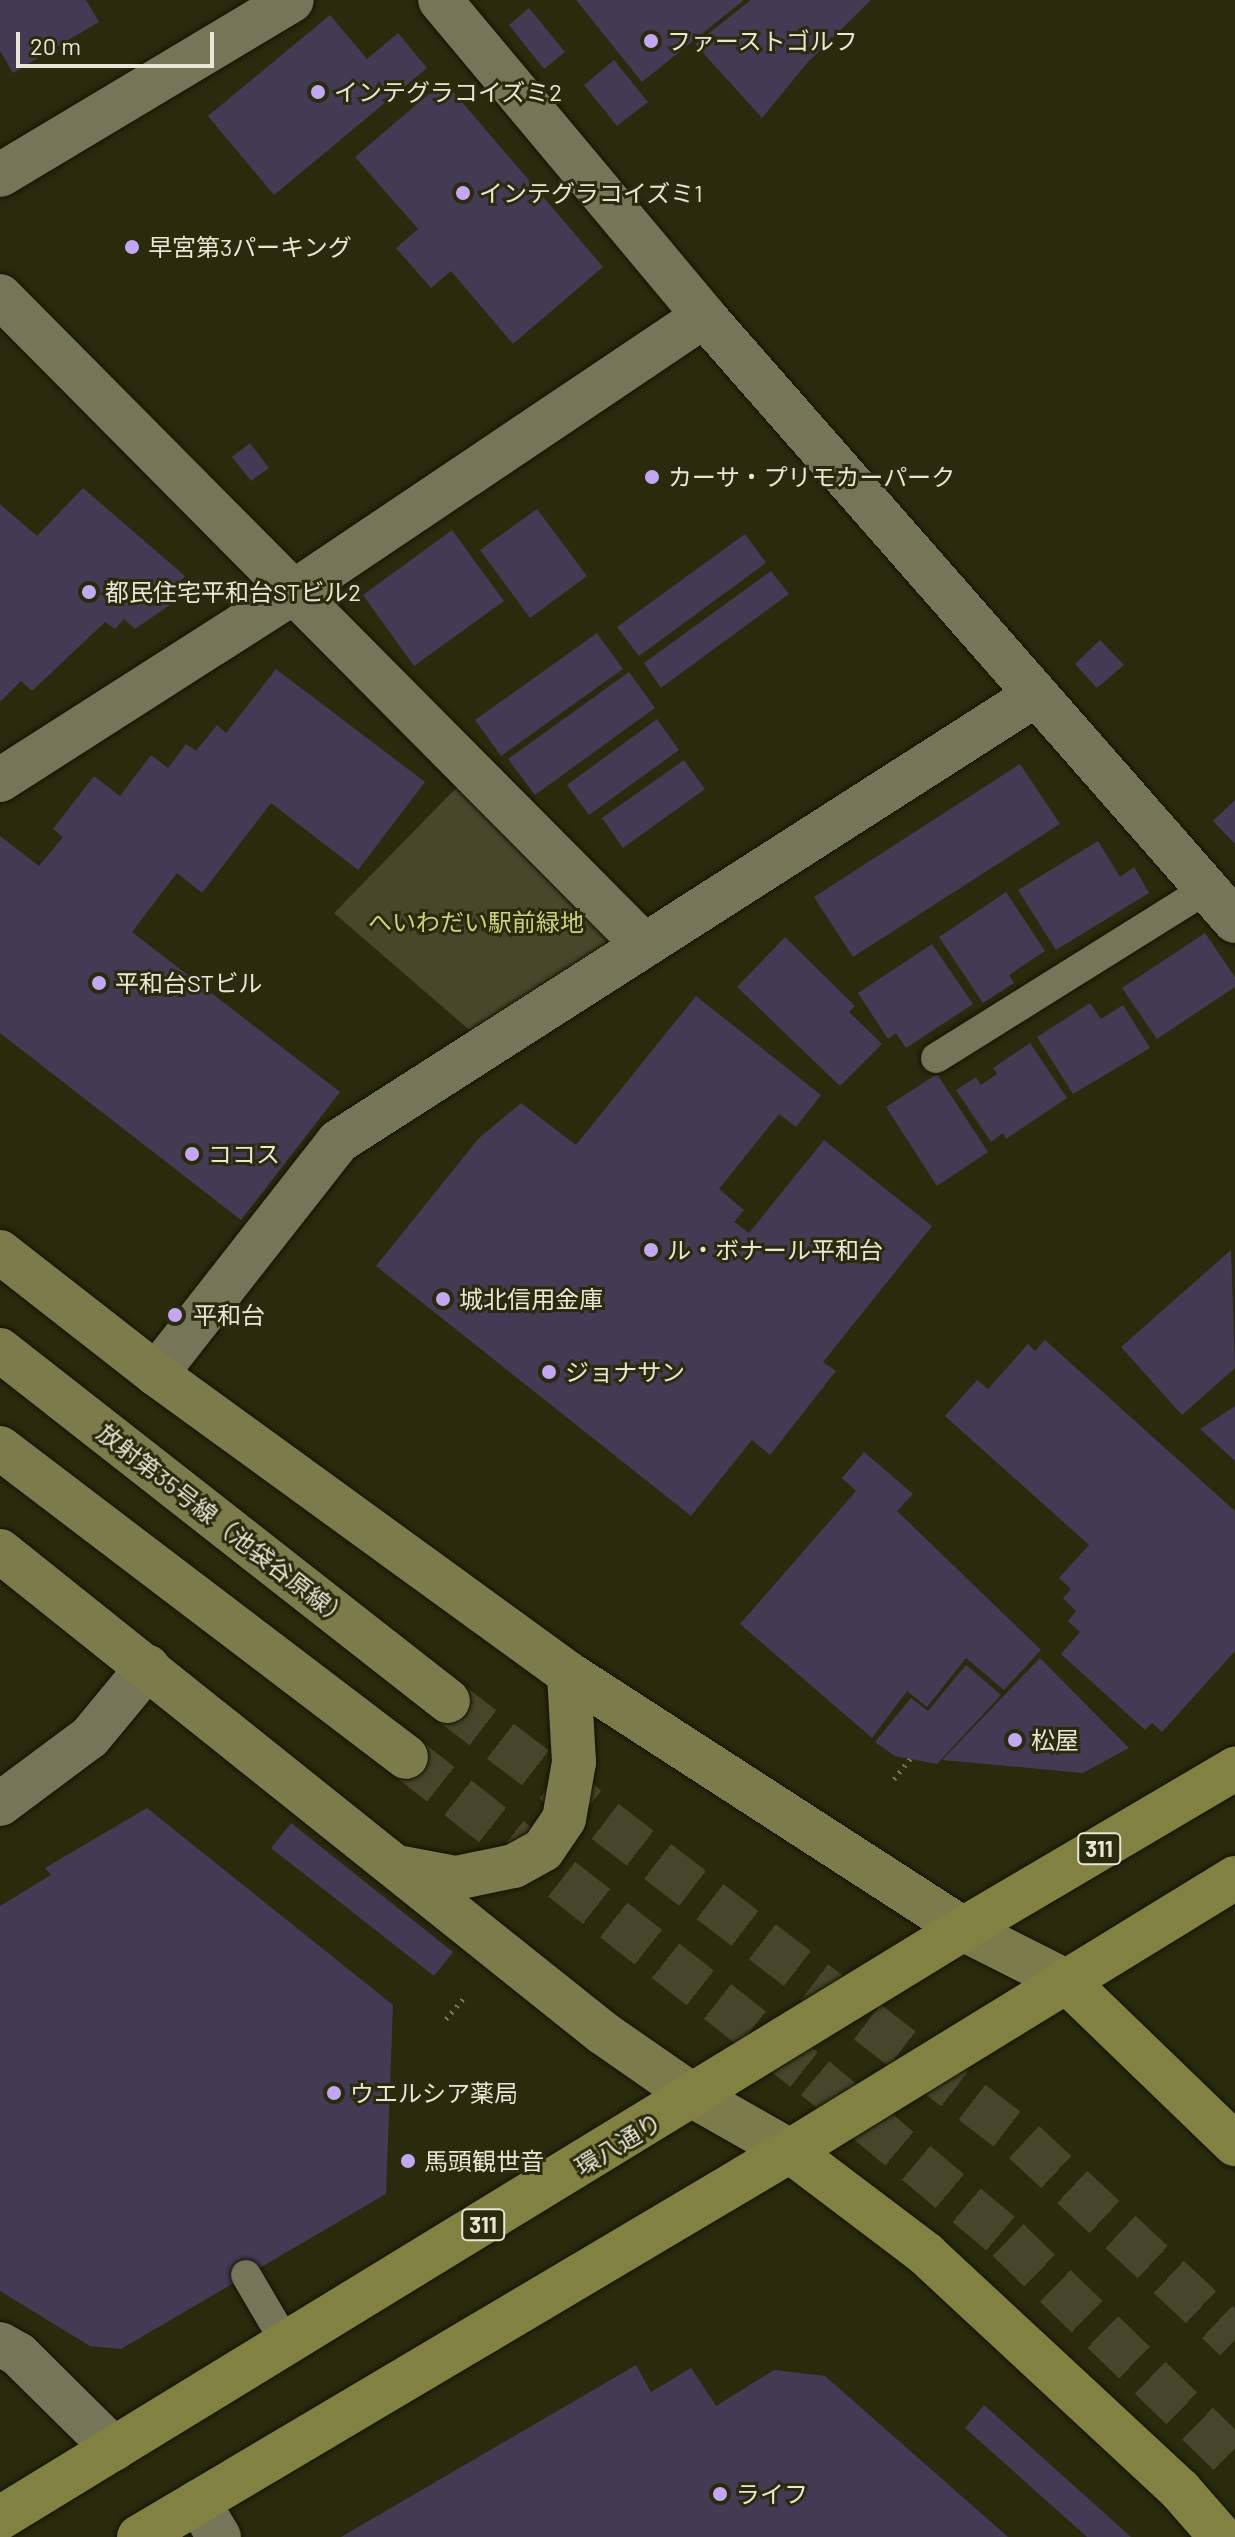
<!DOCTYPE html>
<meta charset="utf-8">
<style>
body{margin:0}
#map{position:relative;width:1235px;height:2537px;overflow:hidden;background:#2a2a0d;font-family:Barlow,"Noto Sans JP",sans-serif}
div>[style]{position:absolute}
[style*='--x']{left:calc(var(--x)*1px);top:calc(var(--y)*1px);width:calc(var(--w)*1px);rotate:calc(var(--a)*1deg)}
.green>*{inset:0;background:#47472a}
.building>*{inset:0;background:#433a54}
.secondary-tunnel>*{height:44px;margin-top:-22px;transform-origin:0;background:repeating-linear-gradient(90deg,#46462b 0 44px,transparent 0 66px)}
.path>*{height:5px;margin-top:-2.5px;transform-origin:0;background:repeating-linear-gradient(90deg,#76765e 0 2px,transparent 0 8px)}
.roads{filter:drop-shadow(0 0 2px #131200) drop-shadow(0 0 2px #131200)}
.service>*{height:30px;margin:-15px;padding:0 15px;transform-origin:15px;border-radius:15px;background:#757557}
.minor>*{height:44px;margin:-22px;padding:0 22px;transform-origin:22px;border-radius:22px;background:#757557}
.secondary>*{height:44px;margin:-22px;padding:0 22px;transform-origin:22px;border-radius:22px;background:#7b7b4c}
.primary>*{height:44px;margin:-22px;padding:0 22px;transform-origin:22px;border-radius:22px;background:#818141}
.dots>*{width:22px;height:22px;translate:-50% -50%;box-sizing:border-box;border:4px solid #2a2a0d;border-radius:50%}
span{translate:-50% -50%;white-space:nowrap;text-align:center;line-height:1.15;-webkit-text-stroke:6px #2a2a0d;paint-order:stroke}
.shield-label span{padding:2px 6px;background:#2a2a0d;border:2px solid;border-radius:6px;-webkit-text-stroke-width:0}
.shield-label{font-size:22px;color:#e7e7d6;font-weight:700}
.poi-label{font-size:24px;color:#e7e7d6}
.left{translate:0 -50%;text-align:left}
.park-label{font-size:24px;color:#d0d17e}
.street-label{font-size:24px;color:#e7e7d6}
.scale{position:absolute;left:16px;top:32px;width:198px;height:36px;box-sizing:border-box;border:4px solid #e7e7d6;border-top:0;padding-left:10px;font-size:24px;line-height:28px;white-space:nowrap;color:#e7e7d6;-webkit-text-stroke:6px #2a2a0d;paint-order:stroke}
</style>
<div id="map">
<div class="green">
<div style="clip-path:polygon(458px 786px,611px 932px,606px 953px,474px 1034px,334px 913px)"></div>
</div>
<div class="building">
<div style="clip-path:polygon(0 0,86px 0,99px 22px,13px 73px,0 51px)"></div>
<div style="clip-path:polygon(576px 0,744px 0,642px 82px)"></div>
<div style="clip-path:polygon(751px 0,871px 0,808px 62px,762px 118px,695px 44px)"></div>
<div style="clip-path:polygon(529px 8px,565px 52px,544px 69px,509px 25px)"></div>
<div style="clip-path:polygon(330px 15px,367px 59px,398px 33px,427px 68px,274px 195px,208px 116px)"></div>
<div style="clip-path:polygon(614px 60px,648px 102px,617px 126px,584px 85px)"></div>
<div style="clip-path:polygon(444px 81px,603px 267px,513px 344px,451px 271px,431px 288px,396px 248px,418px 229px,355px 157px)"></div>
<div style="clip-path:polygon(250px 443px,269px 468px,251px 481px,232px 457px)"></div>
<div style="clip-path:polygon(83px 488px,185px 576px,174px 587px,183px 596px,135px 629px,124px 619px,115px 629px,105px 622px,32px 691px,21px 681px,0 702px,0 504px,37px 536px)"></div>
<div style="clip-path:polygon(537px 509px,587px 576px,530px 618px,480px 550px)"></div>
<div style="clip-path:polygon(452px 530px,504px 601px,414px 666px,363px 595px)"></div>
<div style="clip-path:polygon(745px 534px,766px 563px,639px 656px,617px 627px)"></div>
<div style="clip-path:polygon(771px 571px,789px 594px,661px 688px,644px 663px)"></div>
<div style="clip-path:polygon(597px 633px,623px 669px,501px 756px,475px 720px)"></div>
<div style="clip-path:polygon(1100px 640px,1124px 665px,1097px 688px,1075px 664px)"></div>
<div style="clip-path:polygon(276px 669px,425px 782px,358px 870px,271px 803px,202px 893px,177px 873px,132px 932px,340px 1092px,241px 1220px,0 1033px,0 836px,39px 866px,63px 837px,53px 829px,94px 776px,120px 796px,151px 755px,168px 768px,186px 744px,196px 751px,217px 725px,226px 733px)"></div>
<div style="clip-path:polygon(629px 672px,655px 708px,535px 795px,508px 759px)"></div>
<div style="clip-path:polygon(657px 719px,679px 750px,589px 815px,567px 785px)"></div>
<div style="clip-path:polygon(684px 760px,705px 789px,623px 848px,602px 818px)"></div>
<div style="clip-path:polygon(1020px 764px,1060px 824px,853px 957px,814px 897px)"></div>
<div style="clip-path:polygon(1235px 800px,1235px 844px,1213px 821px)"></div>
<div style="clip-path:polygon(1098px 841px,1120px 877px,1134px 867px,1149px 893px,1056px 950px,1018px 890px)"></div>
<div style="clip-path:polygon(1006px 892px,1045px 951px,1009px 975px,1014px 983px,983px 1003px,939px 937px)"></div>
<div style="clip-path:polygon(1205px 933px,1235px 977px,1235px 987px,1157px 1039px,1122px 988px)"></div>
<div style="clip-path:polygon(785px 937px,855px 1006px,849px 1012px,882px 1044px,840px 1086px,737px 987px)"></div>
<div style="clip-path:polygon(932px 944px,973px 1004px,906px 1048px,896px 1033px,888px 1039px,858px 993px)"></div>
<div style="clip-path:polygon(696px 996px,821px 1095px,796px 1127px,779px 1114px,719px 1189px,744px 1210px,734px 1222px,749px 1233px,824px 1140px,932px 1226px,823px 1362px,836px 1371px,770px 1455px,752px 1440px,691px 1516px,376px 1266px,479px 1138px,521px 1103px,576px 1145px)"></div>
<div style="clip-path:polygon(1090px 1003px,1101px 1019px,1123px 1005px,1150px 1048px,1073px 1094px,1037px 1037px)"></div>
<div style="clip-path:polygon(1030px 1043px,1067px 1098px,1006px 1139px,1003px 1133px,991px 1142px,956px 1090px,976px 1077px,981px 1085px,997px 1074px,993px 1068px)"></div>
<div style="clip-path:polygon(937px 1074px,988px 1152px,937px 1186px,886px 1107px)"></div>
<div style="clip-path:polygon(1231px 1250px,1235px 1368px,1182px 1415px,1121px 1347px)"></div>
<div style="clip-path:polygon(1045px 1340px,1235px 1511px,1235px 1651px,1162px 1732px,1152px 1723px,1145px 1730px,1061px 1654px,1080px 1632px,1068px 1621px,1076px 1611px,1063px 1598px,1071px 1589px,1059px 1578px,1089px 1545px,945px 1416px,977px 1380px,988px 1389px,1028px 1344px,1035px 1351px)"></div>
<div style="clip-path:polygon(1235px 1406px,1235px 1461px,1200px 1429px)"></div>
<div style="clip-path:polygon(864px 1452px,913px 1494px,897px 1511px,1041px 1650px,1004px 1690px,966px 1658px,927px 1707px,907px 1691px,872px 1738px,740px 1624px,856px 1491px,842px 1478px)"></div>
<div style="clip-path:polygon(1040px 1658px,1129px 1748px,1083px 1773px,942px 1760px)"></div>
<div style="clip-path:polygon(966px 1665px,1001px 1695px,937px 1764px,895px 1756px,875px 1742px,911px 1698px,928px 1711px)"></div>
<div style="clip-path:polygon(147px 1808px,393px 2005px,386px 2194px,121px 2349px,90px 2346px,0 2291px,0 1906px,51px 1875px,45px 1868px)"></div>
<div style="clip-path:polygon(291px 1823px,453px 1952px,434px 1976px,271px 1848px)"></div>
<div style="clip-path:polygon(636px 2365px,651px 2392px,691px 2368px,716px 2406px,774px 2370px,825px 2376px,1008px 2537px,341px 2537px)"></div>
<div style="clip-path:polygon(984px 2405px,1131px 2537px,1087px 2537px,965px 2428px)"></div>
</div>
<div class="secondary-tunnel">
<div style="--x:448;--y:1701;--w:725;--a:37.44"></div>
<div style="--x:1024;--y:2142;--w:289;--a:43"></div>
<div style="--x:406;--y:1757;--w:520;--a:38.13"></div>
<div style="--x:815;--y:2078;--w:252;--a:40"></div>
<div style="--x:1008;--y:2240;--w:316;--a:44.1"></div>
</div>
<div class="path">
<div style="--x:894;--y:1779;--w:26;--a:-51"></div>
<div style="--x:446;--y:2019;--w:30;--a:-50"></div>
</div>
<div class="roads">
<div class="service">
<div style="--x:936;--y:1058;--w:319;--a:-32"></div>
<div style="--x:246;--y:2275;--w:81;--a:59.6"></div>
</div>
<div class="minor">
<div style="--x:440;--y:0;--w:412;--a:50.1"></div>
<div style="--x:704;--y:316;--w:805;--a:48.73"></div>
<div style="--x:0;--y:175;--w:340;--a:-30.9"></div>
<div style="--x:0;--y:296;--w:913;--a:45.22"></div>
<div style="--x:0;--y:780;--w:350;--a:-32.6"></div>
<div style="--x:295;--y:591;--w:493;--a:-33.9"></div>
<div style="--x:156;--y:1374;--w:296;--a:-51.9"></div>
<div style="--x:339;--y:1141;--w:825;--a:-32.63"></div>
<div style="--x:0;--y:1804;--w:112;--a:-36.7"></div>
<div style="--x:90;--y:1737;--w:91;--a:-50.4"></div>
<div style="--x:0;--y:2344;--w:21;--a:29"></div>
<div style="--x:18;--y:2354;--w:135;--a:44.7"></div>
<div style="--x:198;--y:2502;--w:41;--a:59"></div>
</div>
<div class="secondary">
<div style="--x:0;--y:1252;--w:198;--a:38"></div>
<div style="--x:156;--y:1374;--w:510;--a:35.99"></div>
<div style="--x:569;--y:1674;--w:469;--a:32.9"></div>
<div style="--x:963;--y:1929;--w:115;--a:26.8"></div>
<div style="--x:0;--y:1350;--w:569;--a:38.08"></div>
<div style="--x:0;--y:1448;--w:510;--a:37.27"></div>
<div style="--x:0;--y:1551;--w:772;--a:38.64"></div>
<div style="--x:603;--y:2033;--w:112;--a:34.8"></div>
<div style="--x:695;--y:2097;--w:109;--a:29.6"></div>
<div style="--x:403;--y:1868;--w:54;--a:10.7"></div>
<div style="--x:456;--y:1878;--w:59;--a:-11.7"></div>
<div style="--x:514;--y:1866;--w:33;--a:-29"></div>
<div style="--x:543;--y:1850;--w:37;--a:-56"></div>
<div style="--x:564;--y:1819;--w:58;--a:-80"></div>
<div style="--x:574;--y:1762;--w:88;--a:-93.3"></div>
</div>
<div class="primary">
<div style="--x:1066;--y:1981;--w:235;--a:44"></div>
<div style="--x:790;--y:2151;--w:171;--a:37.1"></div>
<div style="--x:926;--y:2254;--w:347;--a:42.9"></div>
<div style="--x:1180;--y:2490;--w:62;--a:48.9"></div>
<div style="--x:0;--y:2518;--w:1129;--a:-31.45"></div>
<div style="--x:963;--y:1929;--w:316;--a:-30.5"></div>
<div style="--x:139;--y:2537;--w:757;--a:-30.67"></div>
<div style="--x:790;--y:2151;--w:522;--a:-31.53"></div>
</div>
</div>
<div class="dots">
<div style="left:651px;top:41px;background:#c2a7f2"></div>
<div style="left:318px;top:92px;background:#c2a7f2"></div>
<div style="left:463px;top:193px;background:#c2a7f2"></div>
<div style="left:132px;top:247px;background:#c2a7f2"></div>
<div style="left:652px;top:477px;background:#c2a7f2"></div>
<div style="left:89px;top:592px;background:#c2a7f2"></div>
<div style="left:99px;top:983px;background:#c2a7f2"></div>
<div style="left:192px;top:1154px;background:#c2a7f2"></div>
<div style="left:651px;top:1250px;background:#c2a7f2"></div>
<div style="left:443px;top:1299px;background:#c2a7f2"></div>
<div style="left:175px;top:1315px;background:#c2a7f2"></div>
<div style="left:549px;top:1372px;background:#c2a7f2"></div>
<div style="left:1015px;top:1740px;background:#c2a7f2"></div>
<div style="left:334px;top:2093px;background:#c2a7f2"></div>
<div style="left:408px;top:2161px;background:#c2a7f2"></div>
<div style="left:720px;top:2494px;background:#c2a7f2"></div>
</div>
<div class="shield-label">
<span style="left:1099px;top:1849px">311</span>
<span style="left:483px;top:2225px">311</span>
</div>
<div class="poi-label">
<span class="left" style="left:667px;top:41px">ファーストゴルフ</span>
<span class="left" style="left:334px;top:92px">インテグラコイズミ2</span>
<span class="left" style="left:479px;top:193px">インテグラコイズミ1</span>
<span class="left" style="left:148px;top:247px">早宮第3パーキング</span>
<span class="left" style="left:668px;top:477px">カーサ・プリモカーパーク</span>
<span class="left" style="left:105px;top:592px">都民住宅平和台STビル2</span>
<span class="left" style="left:115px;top:983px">平和台STビル</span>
<span class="left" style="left:208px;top:1154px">ココス</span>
<span class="left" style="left:667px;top:1250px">ル・ボナール平和台</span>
<span class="left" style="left:459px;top:1299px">城北信用金庫</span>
<span class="left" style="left:193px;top:1315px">平和台</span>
<span class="left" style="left:565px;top:1372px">ジョナサン</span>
<span class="left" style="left:1031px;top:1740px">松屋</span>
<span class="left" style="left:350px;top:2093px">ウエルシア薬局</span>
<span class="left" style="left:424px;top:2161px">馬頭観世音</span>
<span class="left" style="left:736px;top:2494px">ライフ</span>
</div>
<div class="park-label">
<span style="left:476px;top:922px">へいわだい駅前緑地</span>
</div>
<div class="street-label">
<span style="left:224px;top:1525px;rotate:38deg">放射第35号線（池袋谷原線）</span>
<span style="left:618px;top:2144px;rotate:-31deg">環八通り</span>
</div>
<div class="scale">20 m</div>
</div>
